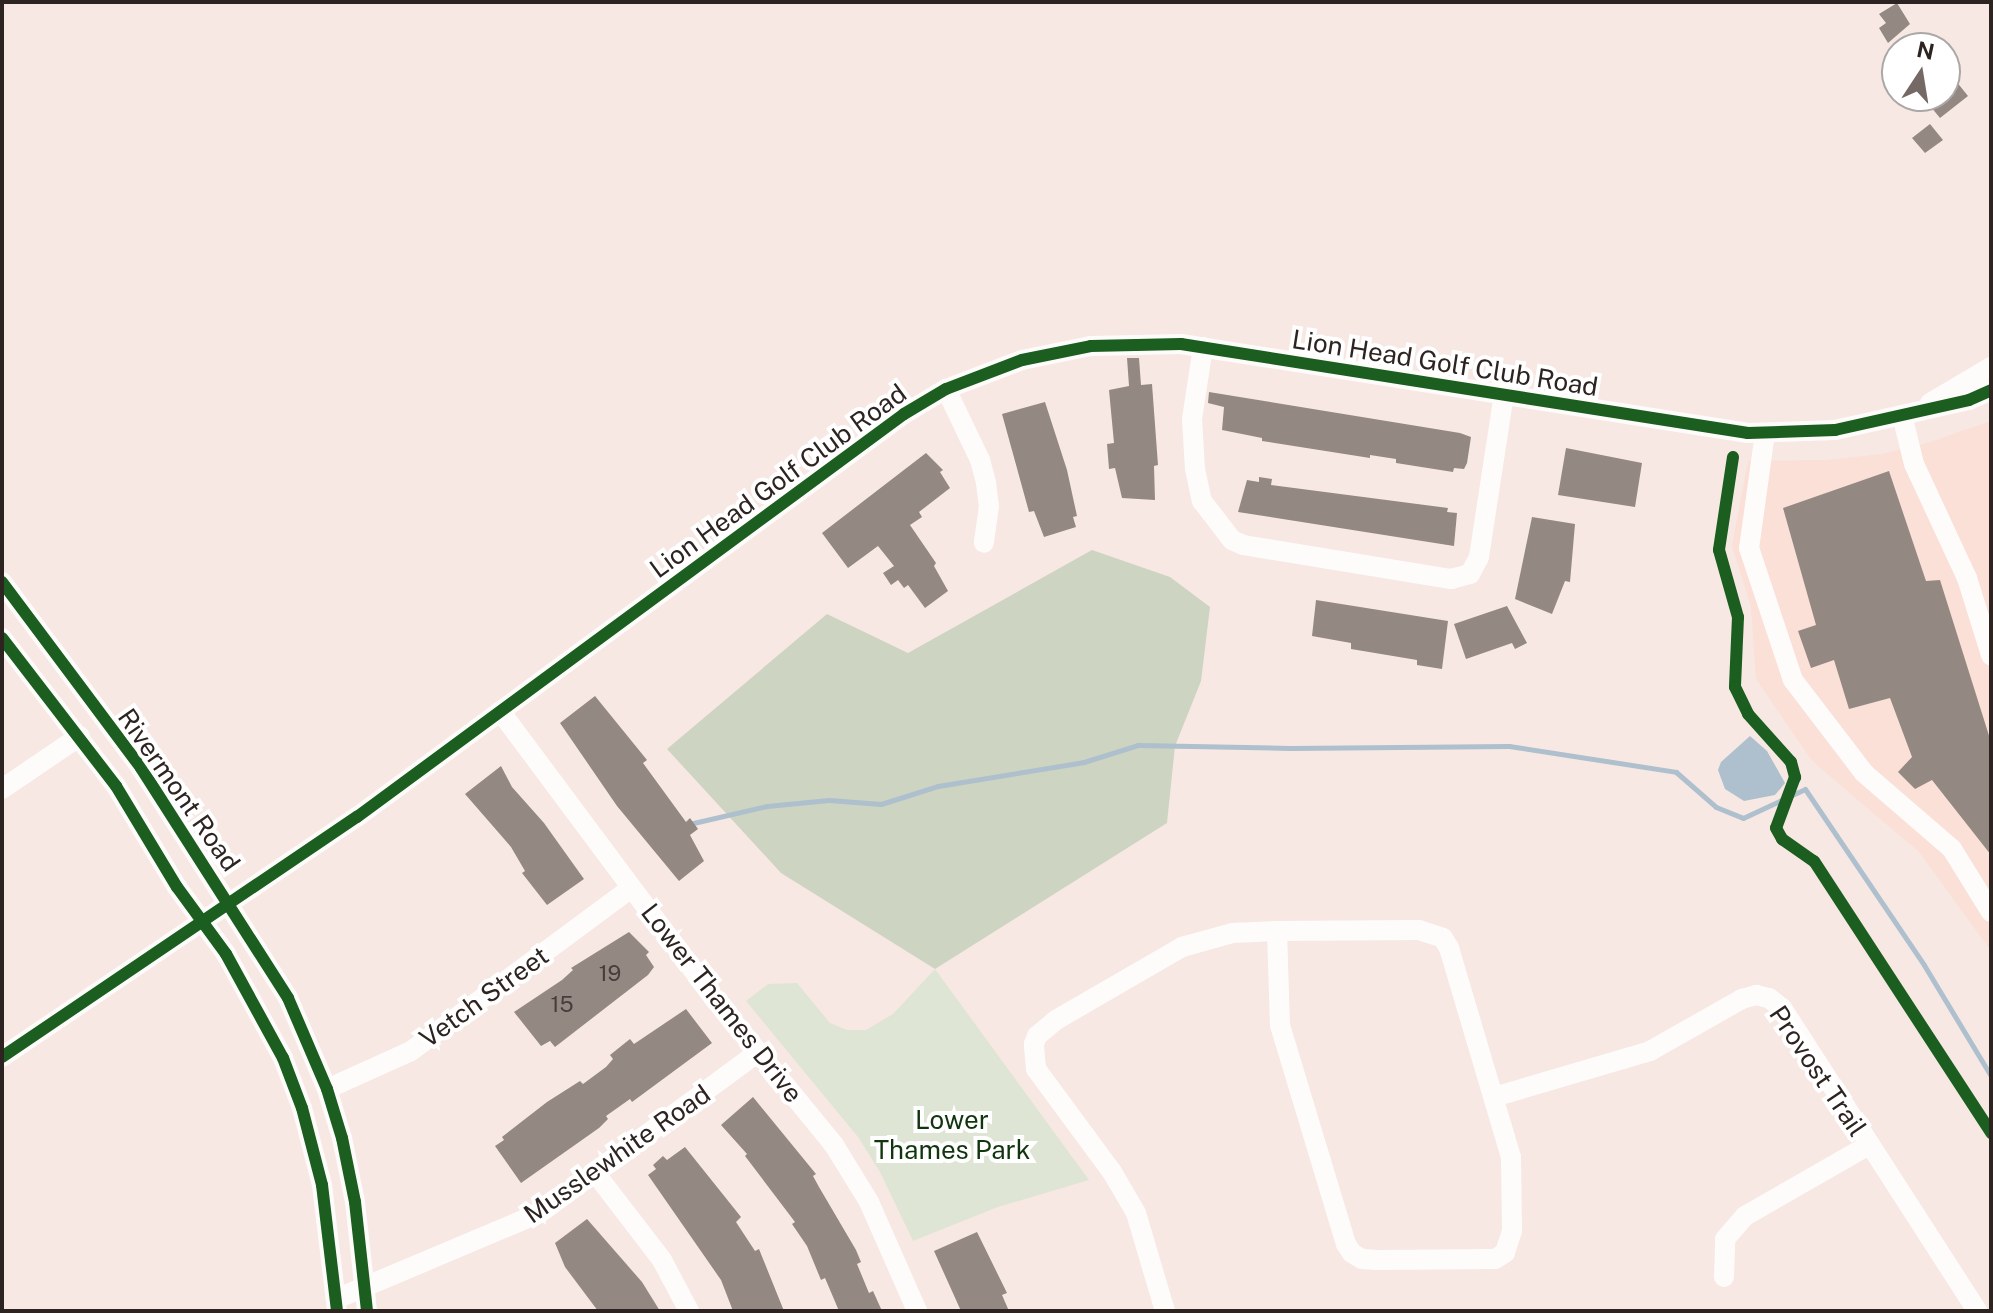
<!DOCTYPE html>
<style>
body{margin:0}
#map{position:relative;width:1993px;height:1313px;overflow:hidden;background:#f7e8e3;font-family:"Public Sans",sans-serif}
div>[style]{position:absolute}
[style*='--x']{left:calc(var(--x)*1px);top:calc(var(--y)*1px);width:calc(var(--w)*1px);rotate:calc(var(--a)*1deg)}
.built>*{inset:0;background:#fae0d7}
.green>*{inset:0;background:#dfe5d4}
.forest>*{inset:0;background:#cdd4c2}
.water>*{inset:0;background:#aebfcd}
.stream>*{height:5px;margin:-2.5px;padding:0 2.5px;transform-origin:2.5px;border-radius:2.5px;background:#aebfcd}
.building>*{inset:0;background:#948883}
.minor>*{height:20px;margin:-10px;padding:0 10px;transform-origin:10px;border-radius:10px;background:#fefcfb}
.cycleway>*{height:12px;margin:-6px;padding:0 6px;transform-origin:6px;border-radius:6px;background:#1b5e20}
span{translate:-50% -50%;white-space:nowrap;text-align:center;line-height:1.15;-webkit-text-stroke:8px #fff;paint-order:stroke}
.number-label{font-size:22px;color:#473d3a}
.number-label span{-webkit-text-stroke-width:0}
.street-label{font-size:26px;color:#2d2421}
.park-label{font-size:26px;color:#11350e}
.frame{position:absolute;inset:0;border:4px solid #2d2421;pointer-events:none}
.north{position:absolute;left:1881px;top:32px;width:80px;height:80px;box-sizing:border-box;background:#fff;border:2px solid #aba7a6;border-radius:50%;rotate:12deg;font-size:22px;font-weight:700;line-height:32px;text-align:center;color:#2d2421}
.north::after{content:'';display:block;margin:auto;width:28px;height:36px;background:#746965;clip-path:polygon(50% 0,100% 100%,50% 72%,0 100%)}
</style>
<div id="map">
<div class="built">
<div style="clip-path:polygon(1991px 421px,1991px 951px,1919px 852px,1812px 761px,1756px 679px,1751px 607px,1732px 546px,1748px 461px,1826px 460px,1882px 454px,1924px 444px)"></div>
</div>
<div class="green">
<div style="clip-path:polygon(935px 969px,1089px 1180px,998px 1207px,913px 1241px,880px 1172px,858px 1137px,746px 1001px,768px 984px,797px 983px,830px 1023px,847px 1030px,866px 1030px,893px 1014px)"></div>
</div>
<div class="forest">
<div style="clip-path:polygon(1092px 550px,1170px 577px,1210px 607px,1201px 681px,1175px 746px,1167px 823px,935px 969px,781px 873px,667px 749px,827px 614px,908px 653px)"></div>
</div>
<div class="water">
<div style="clip-path:polygon(1750px 736px,1767px 751px,1785px 783px,1775px 795px,1744px 801px,1725px 789px,1718px 770px,1721px 762px)"></div>
</div>
<div class="stream">
<div style="--x:689;--y:824;--w:80;--a:-13"></div>
<div style="--x:767;--y:806;--w:62;--a:-5.5"></div>
<div style="--x:829;--y:800;--w:52;--a:4.4"></div>
<div style="--x:881;--y:804;--w:60;--a:-17.5"></div>
<div style="--x:938;--y:786;--w:148;--a:-9.3"></div>
<div style="--x:1084;--y:762;--w:57;--a:-17.5"></div>
<div style="--x:1138;--y:745;--w:152;--a:1.1"></div>
<div style="--x:1290;--y:748;--w:219;--a:-0.5"></div>
<div style="--x:1509;--y:746;--w:169;--a:8.8"></div>
<div style="--x:1676;--y:772;--w:53;--a:41.2"></div>
<div style="--x:1716;--y:807;--w:29;--a:22"></div>
<div style="--x:1743;--y:818;--w:68;--a:-25.1"></div>
<div style="--x:1805;--y:789;--w:212;--a:55.9"></div>
<div style="--x:1924;--y:965;--w:130;--a:58.9"></div>
</div>
<div class="building">
<div style="clip-path:polygon(1897px 3px,1910px 24px,1888px 43px,1879px 28px,1886px 23px,1879px 14px)"></div>
<div style="clip-path:polygon(1956px 81px,1968px 96px,1940px 118px,1922px 96px,1945px 96px,1945px 90px)"></div>
<div style="clip-path:polygon(1930px 124px,1943px 140px,1925px 153px,1912px 138px)"></div>
<div style="clip-path:polygon(1127px 358px,1139px 358px,1141px 385px,1152px 384px,1158px 465px,1154px 466px,1155px 500px,1122px 498px,1115px 468px,1109px 469px,1107px 444px,1114px 443px,1109px 390px,1129px 386px)"></div>
<div style="clip-path:polygon(1209px 392px,1460px 433px,1471px 437px,1467px 463px,1464px 469px,1454px 468px,1453px 472px,1396px 463px,1396px 459px,1370px 455px,1370px 458px,1262px 441px,1262px 438px,1222px 430px,1224px 407px,1208px 403px)"></div>
<div style="clip-path:polygon(1045px 402px,1067px 470px,1077px 516px,1073px 517px,1076px 527px,1044px 537px,1034px 511px,1029px 512px,1002px 414px)"></div>
<div style="clip-path:polygon(1566px 448px,1642px 463px,1635px 507px,1558px 495px)"></div>
<div style="clip-path:polygon(926px 453px,943px 470px,940px 472px,950px 488px,919px 512px,922px 517px,910px 525px,936px 563px,934px 566px,948px 591px,925px 608px,908px 585px,904px 588px,898px 580px,891px 585px,883px 573px,894px 566px,878px 546px,848px 568px,822px 533px)"></div>
<div style="clip-path:polygon(1889px 471px,1926px 581px,1940px 580px,1991px 742px,1991px 855px,1932px 780px,1915px 789px,1898px 772px,1912px 757px,1890px 698px,1849px 709px,1834px 660px,1811px 668px,1798px 631px,1816px 625px,1783px 508px)"></div>
<div style="clip-path:polygon(1259px 477px,1272px 479px,1271px 485px,1448px 508px,1447px 512px,1457px 513px,1454px 546px,1238px 512px,1247px 480px,1259px 482px)"></div>
<div style="clip-path:polygon(1532px 517px,1575px 524px,1570px 582px,1565px 581px,1552px 614px,1515px 599px)"></div>
<div style="clip-path:polygon(1316px 600px,1448px 621px,1442px 669px,1417px 665px,1417px 660px,1351px 649px,1351px 643px,1312px 636px)"></div>
<div style="clip-path:polygon(1507px 606px,1527px 643px,1515px 649px,1512px 643px,1466px 659px,1454px 624px)"></div>
<div style="clip-path:polygon(595px 696px,647px 760px,643px 763px,686px 822px,690px 818px,698px 829px,690px 835px,704px 861px,679px 881px,617px 806px,560px 723px)"></div>
<div style="clip-path:polygon(501px 766px,512px 787px,544px 823px,584px 879px,547px 905px,522px 873px,525px 871px,511px 847px,465px 794px)"></div>
<div style="clip-path:polygon(629px 932px,649px 952px,646px 955px,654px 967px,648px 975px,555px 1047px,550px 1041px,541px 1046px,514px 1012px,562px 980px,573px 970px,571px 968px)"></div>
<div style="clip-path:polygon(686px 1009px,712px 1043px,632px 1102px,630px 1099px,606px 1116px,608px 1119px,599px 1128px,521px 1183px,495px 1146px,504px 1140px,502px 1137px,547px 1102px,580px 1081px,583px 1084px,606px 1067px,613px 1059px,610px 1055px,630px 1039px,634px 1044px)"></div>
<div style="clip-path:polygon(753px 1097px,816px 1174px,813px 1176px,819px 1187px,856px 1250px,861px 1262px,857px 1264px,869px 1293px,873px 1291px,882px 1311px,839px 1311px,825px 1278px,821px 1280px,807px 1246px,792px 1224px,795px 1222px,745px 1156px,747px 1154px,721px 1125px)"></div>
<div style="clip-path:polygon(685px 1147px,741px 1217px,736px 1222px,755px 1251px,759px 1249px,784px 1311px,733px 1311px,721px 1280px,648px 1175px,656px 1169px,653px 1165px,663px 1156px,667px 1160px)"></div>
<div style="clip-path:polygon(587px 1219px,642px 1282px,660px 1311px,598px 1311px,565px 1267px,555px 1243px)"></div>
<div style="clip-path:polygon(977px 1232px,1007px 1293px,1002px 1295px,1009px 1311px,961px 1311px,934px 1251px)"></div>
</div>
<div class="minor">
<div style="--x:1203;--y:347;--w:73;--a:98.7"></div>
<div style="--x:1192;--y:419;--w:50;--a:86.6"></div>
<div style="--x:1195;--y:469;--w:33;--a:78"></div>
<div style="--x:1202;--y:501;--w:49;--a:52.4"></div>
<div style="--x:1232;--y:540;--w:12;--a:24"></div>
<div style="--x:1243;--y:545;--w:211;--a:9.3"></div>
<div style="--x:1451;--y:579;--w:20;--a:-15"></div>
<div style="--x:1470;--y:574;--w:19;--a:-62"></div>
<div style="--x:1479;--y:557;--w:165;--a:-81.3"></div>
<div style="--x:946;--y:389;--w:79;--a:64.4"></div>
<div style="--x:980;--y:460;--w:24;--a:75"></div>
<div style="--x:986;--y:483;--w:23;--a:83"></div>
<div style="--x:989;--y:506;--w:37;--a:98"></div>
<div style="--x:1930;--y:403;--w:71;--a:-30.5"></div>
<div style="--x:1902;--y:415;--w:50;--a:76.2"></div>
<div style="--x:1914;--y:464;--w:126;--a:65.1"></div>
<div style="--x:1967;--y:578;--w:81;--a:72.7"></div>
<div style="--x:1765;--y:433;--w:116;--a:97.9"></div>
<div style="--x:1749;--y:548;--w:139;--a:71.6"></div>
<div style="--x:1793;--y:680;--w:117;--a:52.6"></div>
<div style="--x:1864;--y:773;--w:116;--a:40.8"></div>
<div style="--x:1952;--y:849;--w:74;--a:58.2"></div>
<div style="--x:2;--y:582;--w:232;--a:53.2"></div>
<div style="--x:141;--y:768;--w:273;--a:57.4"></div>
<div style="--x:288;--y:998;--w:99;--a:66.8"></div>
<div style="--x:327;--y:1089;--w:51;--a:73"></div>
<div style="--x:342;--y:1138;--w:65;--a:78.5"></div>
<div style="--x:355;--y:1202;--w:110;--a:83.7"></div>
<div style="--x:2;--y:638;--w:187;--a:52.4"></div>
<div style="--x:116;--y:786;--w:118;--a:58.9"></div>
<div style="--x:177;--y:887;--w:83;--a:53.8"></div>
<div style="--x:226;--y:954;--w:119;--a:61.3"></div>
<div style="--x:283;--y:1058;--w:53;--a:69.2"></div>
<div style="--x:302;--y:1108;--w:80;--a:75.4"></div>
<div style="--x:322;--y:1185;--w:127;--a:83.2"></div>
<div style="--x:500;--y:711;--w:357;--a:53.3"></div>
<div style="--x:713;--y:997;--w:191;--a:50.7"></div>
<div style="--x:834;--y:1145;--w:67;--a:58.4"></div>
<div style="--x:869;--y:1202;--w:119;--a:66.2"></div>
<div style="--x:2;--y:789;--w:94;--a:-34.2"></div>
<div style="--x:1419;--y:930;--w:25;--a:18"></div>
<div style="--x:1443;--y:938;--w:12;--a:59"></div>
<div style="--x:1449;--y:948;--w:218;--a:73.5"></div>
<div style="--x:1511;--y:1157;--w:74;--a:89.2"></div>
<div style="--x:1512;--y:1231;--w:23;--a:108"></div>
<div style="--x:1505;--y:1253;--w:12;--a:149"></div>
<div style="--x:1495;--y:1259;--w:118;--a:179.5"></div>
<div style="--x:1377;--y:1260;--w:15;--a:-176"></div>
<div style="--x:1362;--y:1259;--w:12;--a:-149"></div>
<div style="--x:1352;--y:1253;--w:11;--a:-124"></div>
<div style="--x:1346;--y:1244;--w:228;--a:-106.8"></div>
<div style="--x:1280;--y:1026;--w:95;--a:-91.8"></div>
<div style="--x:1277;--y:931;--w:142;--a:-0.4"></div>
<div style="--x:2;--y:1057;--w:429;--a:-34.1"></div>
<div style="--x:357;--y:817;--w:679;--a:-36.38"></div>
<div style="--x:904;--y:414;--w:49;--a:-30.8"></div>
<div style="--x:946;--y:389;--w:81;--a:-20.9"></div>
<div style="--x:1022;--y:360;--w:70;--a:-11.5"></div>
<div style="--x:1091;--y:346;--w:90;--a:-1.3"></div>
<div style="--x:1181;--y:344;--w:574;--a:8.92"></div>
<div style="--x:1748;--y:433;--w:87;--a:-2"></div>
<div style="--x:1835;--y:430;--w:137;--a:-12.6"></div>
<div style="--x:1969;--y:400;--w:24;--a:-24"></div>
<div style="--x:327;--y:1089;--w:92;--a:-24.3"></div>
<div style="--x:411;--y:1051;--w:274;--a:-36.5"></div>
<div style="--x:1494;--y:1097;--w:163;--a:-16.4"></div>
<div style="--x:1650;--y:1051;--w:106;--a:-29.5"></div>
<div style="--x:1742;--y:999;--w:15;--a:-16"></div>
<div style="--x:1756;--y:995;--w:13;--a:13"></div>
<div style="--x:1769;--y:998;--w:16;--a:38"></div>
<div style="--x:1782;--y:1008;--w:360;--a:57.2"></div>
<div style="--x:596;--y:1174;--w:108;--a:52.5"></div>
<div style="--x:662;--y:1260;--w:58;--a:62.1"></div>
<div style="--x:1724;--y:1277;--w:38;--a:-88"></div>
<div style="--x:1725;--y:1239;--w:30;--a:-49"></div>
<div style="--x:1745;--y:1216;--w:143;--a:-29.8"></div>
<div style="--x:336;--y:1299;--w:221;--a:-22.9"></div>
<div style="--x:540;--y:1213;--w:271;--a:-36.4"></div>
<div style="--x:1165;--y:1311;--w:102;--a:-106.5"></div>
<div style="--x:1136;--y:1213;--w:48;--a:-120.3"></div>
<div style="--x:1112;--y:1172;--w:128;--a:-126.4"></div>
<div style="--x:1036;--y:1069;--w:25;--a:-95"></div>
<div style="--x:1034;--y:1044;--w:9;--a:-69"></div>
<div style="--x:1037;--y:1036;--w:25;--a:-40"></div>
<div style="--x:1056;--y:1020;--w:146;--a:-30.1"></div>
<div style="--x:1182;--y:947;--w:52;--a:-15.6"></div>
<div style="--x:1232;--y:933;--w:45;--a:-2.5"></div>
</div>
<div class="cycleway">
<div style="--x:1733;--y:457;--w:94;--a:98.6"></div>
<div style="--x:1719;--y:550;--w:70;--a:74.2"></div>
<div style="--x:1738;--y:617;--w:70;--a:92.5"></div>
<div style="--x:1735;--y:687;--w:30;--a:64"></div>
<div style="--x:1748;--y:714;--w:64;--a:48.1"></div>
<div style="--x:1791;--y:762;--w:16;--a:75"></div>
<div style="--x:1795;--y:777;--w:54;--a:110.4"></div>
<div style="--x:1776;--y:828;--w:13;--a:61"></div>
<div style="--x:1782;--y:839;--w:39;--a:35"></div>
<div style="--x:1814;--y:861;--w:325;--a:56.9"></div>
<div style="--x:2;--y:582;--w:232;--a:53.2"></div>
<div style="--x:141;--y:768;--w:273;--a:57.4"></div>
<div style="--x:288;--y:998;--w:99;--a:66.8"></div>
<div style="--x:327;--y:1089;--w:51;--a:73"></div>
<div style="--x:342;--y:1138;--w:65;--a:78.5"></div>
<div style="--x:355;--y:1202;--w:110;--a:83.7"></div>
<div style="--x:2;--y:638;--w:187;--a:52.4"></div>
<div style="--x:116;--y:786;--w:118;--a:58.9"></div>
<div style="--x:177;--y:887;--w:83;--a:53.8"></div>
<div style="--x:226;--y:954;--w:119;--a:61.3"></div>
<div style="--x:283;--y:1058;--w:53;--a:69.2"></div>
<div style="--x:302;--y:1108;--w:80;--a:75.4"></div>
<div style="--x:322;--y:1185;--w:127;--a:83.2"></div>
<div style="--x:2;--y:1057;--w:429;--a:-34.1"></div>
<div style="--x:357;--y:817;--w:679;--a:-36.38"></div>
<div style="--x:904;--y:414;--w:49;--a:-30.8"></div>
<div style="--x:946;--y:389;--w:81;--a:-20.9"></div>
<div style="--x:1022;--y:360;--w:70;--a:-11.5"></div>
<div style="--x:1091;--y:346;--w:90;--a:-1.3"></div>
<div style="--x:1181;--y:344;--w:574;--a:8.92"></div>
<div style="--x:1748;--y:433;--w:87;--a:-2"></div>
<div style="--x:1835;--y:430;--w:137;--a:-12.6"></div>
<div style="--x:1969;--y:400;--w:24;--a:-24"></div>
</div>
<div class="number-label">
<span style="left:610px;top:974px">19</span>
<span style="left:562px;top:1005px">15</span>
</div>
<div class="street-label">
<span style="left:1445px;top:363px;rotate:9deg">Lion Head Golf Club Road</span>
<span style="left:778px;top:481px;rotate:-36deg">Lion Head Golf Club Road</span>
<span style="left:179px;top:790px;rotate:55deg">Rivermont Road</span>
<span style="left:484px;top:997px;rotate:-36deg">Vetch Street</span>
<span style="left:722px;top:1003px;rotate:52deg">Lower Thames Drive</span>
<span style="left:1818px;top:1071px;rotate:56deg">Provost Trail</span>
<span style="left:617px;top:1154px;rotate:-35deg">Musslewhite Road</span>
</div>
<div class="park-label">
<span style="left:952px;top:1135px">Lower<br>Thames Park</span>
</div>
<div class="frame"></div>
<div class="north">N</div>
</div>
